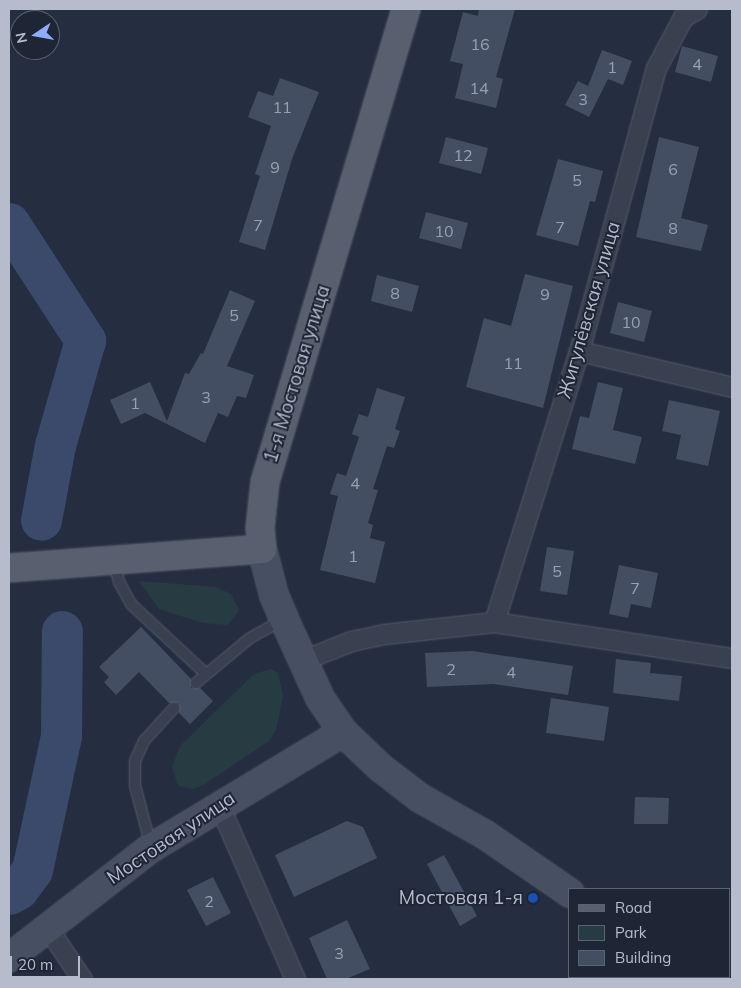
<!DOCTYPE html>
<meta charset="utf-8">
<style>
body{margin:0}
#map{position:relative;width:741px;height:988px;overflow:hidden;background:#252e41;font-family:Mulish,sans-serif}
div>[style]{position:absolute}
[style*='--x']{left:calc(var(--x)*1px);top:calc(var(--y)*1px);width:calc(var(--w)*1px);rotate:calc(var(--a)*1deg)}
.green>*{inset:0;background:#273c42}
.river>*{height:41px;margin:-20.5px;padding:0 20.5px;transform-origin:20.5px;border-radius:20.5px;background:#3b4a6a}
.building>*{inset:0;background:#444e63}
.roads{filter:drop-shadow(0 0 1px #545c6b) drop-shadow(0 0 1px #545c6b)}
.lane>*{height:10px;margin:-5px;padding:0 5px;transform-origin:5px;border-radius:5px;background:#394150}
.street>*{height:19px;margin:-9.5px;padding:0 9.5px;transform-origin:9.5px;border-radius:9.5px;background:#394150}
.secondary>*{height:28px;margin:-14px;padding:0 14px;transform-origin:14px;border-radius:14px;background:#474f63}
.primary>*{height:28px;margin:-14px;padding:0 14px;transform-origin:14px;border-radius:14px;background:#586070}
.dots>*{width:14px;height:14px;translate:-50% -50%;box-sizing:border-box;border:2px solid #1e2636;border-radius:50%}
span{translate:-50% -50%;white-space:nowrap;text-align:center;line-height:1.15;-webkit-text-stroke:4px #1e2636;paint-order:stroke}
.number-label{font-size:16px;color:#9aa0b1}
.number-label span{-webkit-text-stroke-width:0}
.street-label{font-size:19px;color:#b6bccb}
.poi-label{font-size:19px;color:#b6bccb}
.right{translate:-100% -50%;text-align:right}
.frame{position:absolute;inset:0;border:10px solid #b6bccb;pointer-events:none}
.legend{position:absolute;left:568px;top:888px;width:162px;height:90px;box-sizing:border-box;background:#1e2636;border:1px solid #5b6272;margin:0;padding:6px 9px;list-style:none;font-size:15px;color:#b6bccb}
.legend li{display:flex;align-items:center;gap:10px;height:25px}
.legend b{width:25px;border:1px solid #5b6272}
.north{position:absolute;left:10px;top:10px;width:50px;height:50px;box-sizing:border-box;background:#1e2636;border:1px solid #5b6272;border-radius:50%;rotate:258deg;font-size:14px;font-weight:700;line-height:20px;text-align:center;color:#b6bccb}
.north::after{content:'';display:block;margin:auto;width:18px;height:22px;background:#8dacf9;clip-path:polygon(50% 0,100% 100%,50% 72%,0 100%)}
.scale{position:absolute;left:10px;top:956px;width:70px;height:22px;box-sizing:border-box;border:2px solid #b6bccb;border-top:0;padding-left:6px;font-size:15px;line-height:18px;white-space:nowrap;color:#b6bccb;-webkit-text-stroke:4px #1e2636;paint-order:stroke}
</style>
<div id="map">
<div class="green">
<div style="clip-path:polygon(139px 581px,216px 587px,231px 594px,239px 610px,228px 625px,203px 623px,159px 609px)"></div>
<div style="clip-path:polygon(271px 669px,278px 673px,283px 696px,276px 730px,269px 741px,205px 784px,193px 789px,178px 786px,172px 767px,180px 746px,254px 674px)"></div>
</div>
<div class="river">
<div style="--x:9;--y:223;--w:140;--a:57"></div>
<div style="--x:85;--y:340;--w:109;--a:105.9"></div>
<div style="--x:55;--y:445;--w:76;--a:100.6"></div>
<div style="--x:9;--y:894;--w:10;--a:-29"></div>
<div style="--x:18;--y:889;--w:24;--a:-54"></div>
<div style="--x:32;--y:870;--w:137;--a:-77.8"></div>
<div style="--x:61;--y:736;--w:105;--a:-89.5"></div>
</div>
<div class="building">
<div style="clip-path:polygon(479px 9px,515px 9px,496px 77px,503px 79px,496px 108px,455px 98px,463px 64px,450px 61px,463px 12px,478px 16px)"></div>
<div style="clip-path:polygon(682px 46px,718px 56px,711px 82px,675px 72px)"></div>
<div style="clip-path:polygon(602px 50px,632px 61px,623px 85px,608px 79px,589px 117px,565px 105px,578px 81px,588px 86px)"></div>
<div style="clip-path:polygon(280px 78px,319px 92px,292px 159px,265px 250px,239px 242px,260px 176px,255px 174px,271px 126px,248px 117px,258px 91px,273px 96px)"></div>
<div style="clip-path:polygon(446px 137px,488px 148px,481px 174px,439px 163px)"></div>
<div style="clip-path:polygon(659px 137px,699px 147px,681px 218px,708px 225px,701px 251px,636px 237px)"></div>
<div style="clip-path:polygon(558px 159px,603px 171px,595px 202px,590px 201px,578px 246px,536px 235px)"></div>
<div style="clip-path:polygon(426px 212px,468px 223px,461px 249px,419px 238px)"></div>
<div style="clip-path:polygon(525px 274px,573px 286px,543px 408px,466px 387px,484px 318px,511px 326px)"></div>
<div style="clip-path:polygon(377px 275px,419px 286px,412px 312px,371px 301px)"></div>
<div style="clip-path:polygon(230px 290px,255px 301px,227px 366px,254px 375px,246px 398px,237px 396px,228px 417px,218px 413px,205px 443px,145px 413px,121px 424px,110px 400px,150px 382px,167px 421px,185px 373px,189px 374px,201px 353px,203px 354px)"></div>
<div style="clip-path:polygon(618px 302px,652px 311px,644px 342px,610px 333px)"></div>
<div style="clip-path:polygon(598px 382px,623px 388px,613px 430px,642px 437px,635px 464px,572px 449px,580px 416px,589px 418px)"></div>
<div style="clip-path:polygon(377px 388px,405px 397px,395px 429px,400px 431px,394px 448px,387px 446px,373px 489px,378px 490px,368px 523px,373px 525px,370px 538px,385px 542px,375px 583px,320px 570px,338px 496px,330px 494px,337px 473px,346px 476px,359px 437px,352px 434px,359px 414px,368px 417px)"></div>
<div style="clip-path:polygon(669px 400px,720px 411px,708px 466px,676px 459px,681px 435px,662px 431px)"></div>
<div style="clip-path:polygon(547px 547px,574px 551px,567px 595px,540px 591px)"></div>
<div style="clip-path:polygon(619px 565px,658px 573px,651px 608px,631px 604px,628px 618px,609px 614px)"></div>
<div style="clip-path:polygon(141px 627px,191px 679px,191px 688px,200px 688px,213px 701px,190px 724px,179px 713px,179px 703px,169px 703px,139px 672px,116px 695px,104px 682px,109px 677px,99px 667px)"></div>
<div style="clip-path:polygon(472px 651px,573px 666px,568px 695px,494px 684px,427px 687px,425px 653px)"></div>
<div style="clip-path:polygon(616px 659px,651px 663px,650px 673px,682px 676px,679px 701px,613px 693px)"></div>
<div style="clip-path:polygon(551px 698px,609px 707px,604px 741px,546px 733px)"></div>
<div style="clip-path:polygon(635px 797px,669px 798px,668px 824px,634px 824px)"></div>
<div style="clip-path:polygon(347px 821px,363px 827px,377px 858px,294px 897px,275px 855px)"></div>
<div style="clip-path:polygon(444px 855px,477px 916px,460px 926px,427px 864px)"></div>
<div style="clip-path:polygon(213px 877px,231px 913px,206px 926px,187px 890px)"></div>
<div style="clip-path:polygon(347px 920px,370px 969px,346px 979px,327px 979px,309px 938px)"></div>
</div>
<div class="roads">
<div class="lane">
<div style="--x:114;--y:562;--w:21;--a:76"></div>
<div style="--x:119;--y:582;--w:26;--a:61"></div>
<div style="--x:132;--y:605;--w:101;--a:43"></div>
<div style="--x:196;--y:683;--w:70;--a:-39.8"></div>
<div style="--x:250;--y:638;--w:38;--a:-29"></div>
<div style="--x:151;--y:846;--w:62;--a:-104.9"></div>
<div style="--x:135;--y:786;--w:25;--a:-90"></div>
<div style="--x:135;--y:761;--w:22;--a:-66"></div>
<div style="--x:144;--y:741;--w:45;--a:-47.7"></div>
</div>
<div class="street">
<div style="--x:579;--y:351;--w:157;--a:13.2"></div>
<div style="--x:494;--y:622;--w:284;--a:-72.6"></div>
<div style="--x:579;--y:351;--w:293;--a:-74.8"></div>
<div style="--x:656;--y:68;--w:58;--a:-62.1"></div>
<div style="--x:683;--y:17;--w:16;--a:-30"></div>
<div style="--x:303;--y:660;--w:52;--a:-21.6"></div>
<div style="--x:351;--y:641;--w:34;--a:-12"></div>
<div style="--x:384;--y:634;--w:111;--a:-6.2"></div>
<div style="--x:494;--y:622;--w:241;--a:8.6"></div>
<div style="--x:219;--y:805;--w:190;--a:66.4"></div>
<div style="--x:47;--y:927;--w:63;--a:56.1"></div>
</div>
<div class="secondary">
<div style="--x:262;--y:549;--w:48;--a:75.4"></div>
<div style="--x:274;--y:595;--w:26;--a:67"></div>
<div style="--x:284;--y:619;--w:87;--a:65.5"></div>
<div style="--x:320;--y:698;--w:41;--a:55.9"></div>
<div style="--x:343;--y:732;--w:52;--a:43.5"></div>
<div style="--x:381;--y:768;--w:49;--a:37.6"></div>
<div style="--x:420;--y:798;--w:73;--a:29.4"></div>
<div style="--x:484;--y:834;--w:104;--a:34.5"></div>
<div style="--x:9;--y:958;--w:180;--a:-37.8"></div>
<div style="--x:151;--y:848;--w:224;--a:-31.1"></div>
<div style="--x:661;--y:977;--w:3;--a:45"></div>
</div>
<div class="primary">
<div style="--x:9;--y:568;--w:254;--a:-4.3"></div>
<div style="--x:262;--y:549;--w:21;--a:-95"></div>
<div style="--x:260;--y:528;--w:46;--a:-83.8"></div>
<div style="--x:265;--y:482;--w:494;--a:-73.4"></div>
</div>
</div>
<div class="dots">
<div style="left:533px;top:898px;background:#1a4fb4"></div>
</div>
<div class="number-label">
<span style="left:480px;top:44px">16</span>
<span style="left:697px;top:64px">4</span>
<span style="left:612px;top:67px">1</span>
<span style="left:479px;top:88px">14</span>
<span style="left:583px;top:99px">3</span>
<span style="left:282px;top:107px">11</span>
<span style="left:463px;top:155px">12</span>
<span style="left:275px;top:167px">9</span>
<span style="left:673px;top:169px">6</span>
<span style="left:577px;top:180px">5</span>
<span style="left:258px;top:225px">7</span>
<span style="left:560px;top:227px">7</span>
<span style="left:673px;top:228px">8</span>
<span style="left:444px;top:231px">10</span>
<span style="left:395px;top:293px">8</span>
<span style="left:545px;top:294px">9</span>
<span style="left:234px;top:315px">5</span>
<span style="left:631px;top:322px">10</span>
<span style="left:513px;top:363px">11</span>
<span style="left:206px;top:397px">3</span>
<span style="left:135px;top:403px">1</span>
<span style="left:355px;top:483px">4</span>
<span style="left:353px;top:556px">1</span>
<span style="left:557px;top:571px">5</span>
<span style="left:635px;top:588px">7</span>
<span style="left:451px;top:669px">2</span>
<span style="left:511px;top:672px">4</span>
<span style="left:209px;top:901px">2</span>
<span style="left:339px;top:953px">3</span>
</div>
<div class="street-label">
<span style="left:589px;top:310px;rotate:-74deg">Жигулёвская улица</span>
<span style="left:297px;top:374px;rotate:-73deg">1-я Мостовая улица</span>
<span style="left:171px;top:838px;rotate:-34deg">Мостовая улица</span>
</div>
<div class="poi-label">
<span class="right" style="left:523px;top:898px">Мостовая 1-я</span>
</div>
<div class="frame"></div>
<ul class="legend">
<li><b style="height:6px;background:#586070"></b>Road</li>
<li><b style="height:14px;background:#273c42"></b>Park</li>
<li><b style="height:14px;background:#444e63"></b>Building</li>
</ul>
<div class="north">N</div>
<div class="scale">20 m</div>
</div>
